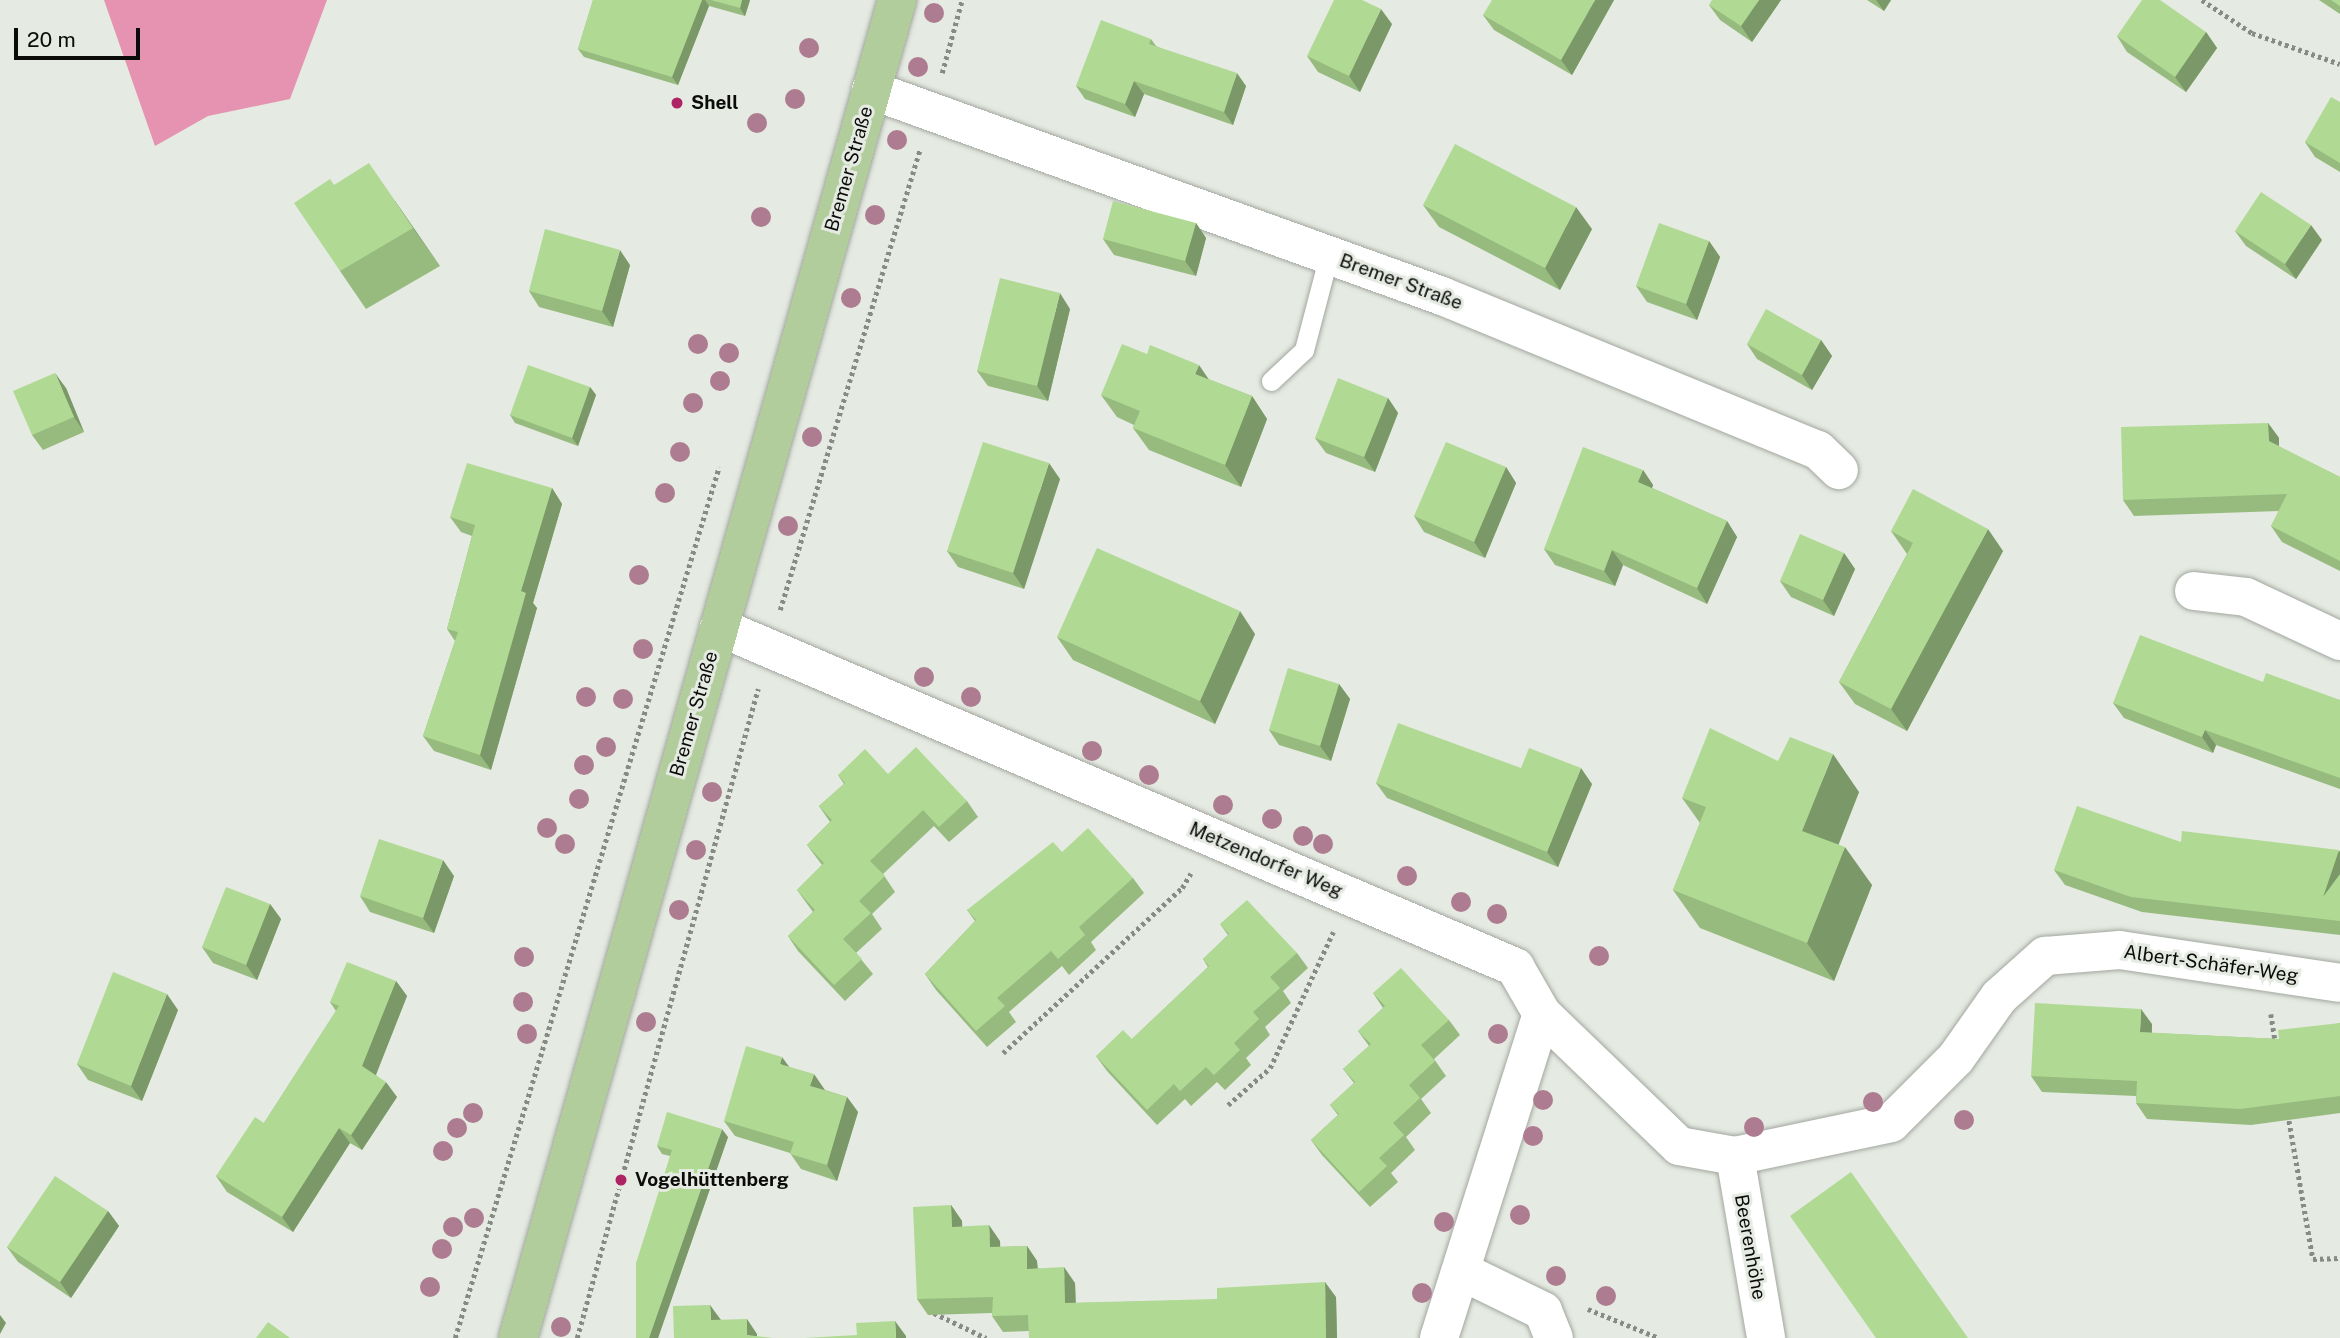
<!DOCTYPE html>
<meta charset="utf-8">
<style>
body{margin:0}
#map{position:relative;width:2340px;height:1338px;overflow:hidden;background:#e5eae2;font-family:"Public Sans",sans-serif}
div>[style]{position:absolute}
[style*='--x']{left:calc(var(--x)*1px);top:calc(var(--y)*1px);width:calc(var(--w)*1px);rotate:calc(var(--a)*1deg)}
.forest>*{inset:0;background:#e593b0}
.path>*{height:4.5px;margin-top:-2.25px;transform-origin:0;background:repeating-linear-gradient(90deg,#878a85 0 3.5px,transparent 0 7px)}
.roads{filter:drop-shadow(0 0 2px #a2a79f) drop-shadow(0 0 2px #a2a79f)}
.service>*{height:19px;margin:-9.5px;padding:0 9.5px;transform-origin:9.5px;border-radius:9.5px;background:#fff}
.minor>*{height:38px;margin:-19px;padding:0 19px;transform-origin:19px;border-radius:19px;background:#fff}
.primary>*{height:38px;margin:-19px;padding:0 19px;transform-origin:19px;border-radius:19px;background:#b0cd9b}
.trees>*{width:20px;height:20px;margin:-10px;border-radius:50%;background:#ae7c90}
.wall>*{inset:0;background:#97bb7f}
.shaded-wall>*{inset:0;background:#7b9968}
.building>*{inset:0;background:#b0da94}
.dots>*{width:19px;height:19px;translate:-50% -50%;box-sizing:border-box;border:4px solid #e5eae2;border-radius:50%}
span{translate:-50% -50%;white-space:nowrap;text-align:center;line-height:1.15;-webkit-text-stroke:6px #e5eae2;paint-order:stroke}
.poi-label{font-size:19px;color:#0b0c0a;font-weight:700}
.left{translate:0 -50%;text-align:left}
.street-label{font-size:19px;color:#0b0c0a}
.scale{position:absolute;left:14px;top:28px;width:126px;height:32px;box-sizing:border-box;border:4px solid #0b0c0a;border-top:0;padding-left:9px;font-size:21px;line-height:24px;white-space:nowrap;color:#0b0c0a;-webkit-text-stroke:5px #e5eae2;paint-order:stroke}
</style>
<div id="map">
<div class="forest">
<div style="clip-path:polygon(104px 0,327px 0,290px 99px,208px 116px,155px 146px)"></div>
</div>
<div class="path">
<div style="--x:2202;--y:0;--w:60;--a:33.4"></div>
<div style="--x:2252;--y:33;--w:93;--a:19.4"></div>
<div style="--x:942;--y:73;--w:76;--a:-74.7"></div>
<div style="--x:780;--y:610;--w:482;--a:-73.1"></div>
<div style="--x:2271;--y:1014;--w:30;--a:81"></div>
<div style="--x:1003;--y:1053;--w:243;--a:-42.7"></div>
<div style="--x:1182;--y:888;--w:17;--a:-59"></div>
<div style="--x:1228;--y:1105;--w:56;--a:-41.4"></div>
<div style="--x:1270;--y:1068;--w:150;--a:-65.1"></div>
<div style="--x:2288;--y:1114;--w:147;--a:80.2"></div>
<div style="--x:2313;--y:1259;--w:27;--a:-2"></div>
<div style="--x:1588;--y:1309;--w:77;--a:22.2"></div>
<div style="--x:934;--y:1313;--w:58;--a:25.7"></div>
<div style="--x:455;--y:1338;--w:910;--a:-73.14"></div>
<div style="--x:577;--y:1338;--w:674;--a:-74.42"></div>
</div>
<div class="roads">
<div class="service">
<div style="--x:1271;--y:381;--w:45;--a:-43.2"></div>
<div style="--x:1304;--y:350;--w:98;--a:-75.3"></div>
</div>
<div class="minor">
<div style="--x:871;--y:90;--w:607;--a:19.84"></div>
<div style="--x:1442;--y:296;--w:406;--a:22.3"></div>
<div style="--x:1818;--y:450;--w:29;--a:44"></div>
<div style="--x:2194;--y:591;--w:52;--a:6.6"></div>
<div style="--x:2246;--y:597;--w:104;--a:25.1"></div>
<div style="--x:719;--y:627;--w:866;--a:23.13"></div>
<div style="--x:1515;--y:967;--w:54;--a:60.1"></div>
<div style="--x:1542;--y:1014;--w:190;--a:43.9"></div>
<div style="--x:1679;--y:1146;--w:57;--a:10.1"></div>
<div style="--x:1735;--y:1156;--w:159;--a:-11.9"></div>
<div style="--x:1891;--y:1123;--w:92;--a:-45"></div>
<div style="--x:1956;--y:1058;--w:75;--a:-54.8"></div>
<div style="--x:1999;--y:997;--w:62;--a:-41.7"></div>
<div style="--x:2045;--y:956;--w:75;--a:-4.6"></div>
<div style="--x:2120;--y:950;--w:222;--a:8.5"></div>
<div style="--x:1735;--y:1156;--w:185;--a:80.3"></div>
<div style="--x:1465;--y:1273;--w:87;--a:26"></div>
<div style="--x:1543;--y:1311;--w:29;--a:68"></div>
<div style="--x:1439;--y:1338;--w:340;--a:-72.4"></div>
</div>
<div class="primary">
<div style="--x:518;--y:1338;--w:1391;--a:-74.18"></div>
</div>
</div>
<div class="trees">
<div style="left:934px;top:13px"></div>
<div style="left:809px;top:48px"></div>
<div style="left:918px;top:67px"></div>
<div style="left:795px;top:99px"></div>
<div style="left:757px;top:123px"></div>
<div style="left:897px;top:140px"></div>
<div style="left:875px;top:215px"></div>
<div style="left:761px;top:217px"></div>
<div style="left:851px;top:298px"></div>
<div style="left:698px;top:344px"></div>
<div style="left:729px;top:353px"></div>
<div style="left:720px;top:381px"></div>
<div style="left:693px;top:403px"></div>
<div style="left:812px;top:437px"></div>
<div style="left:680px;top:452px"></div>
<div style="left:665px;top:493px"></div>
<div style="left:788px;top:526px"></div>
<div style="left:639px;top:575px"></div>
<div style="left:643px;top:649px"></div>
<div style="left:924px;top:677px"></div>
<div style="left:586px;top:697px"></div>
<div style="left:971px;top:697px"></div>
<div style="left:623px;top:699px"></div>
<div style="left:606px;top:747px"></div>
<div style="left:1092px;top:751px"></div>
<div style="left:584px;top:765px"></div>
<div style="left:1149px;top:775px"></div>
<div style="left:712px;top:792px"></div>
<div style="left:579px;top:799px"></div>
<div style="left:1223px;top:805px"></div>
<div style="left:1272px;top:819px"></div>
<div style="left:547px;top:828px"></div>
<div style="left:1303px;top:836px"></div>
<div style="left:565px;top:844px"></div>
<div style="left:1323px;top:844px"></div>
<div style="left:696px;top:850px"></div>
<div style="left:1407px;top:876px"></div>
<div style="left:1461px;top:902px"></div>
<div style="left:679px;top:910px"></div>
<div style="left:1497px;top:914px"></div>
<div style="left:1599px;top:956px"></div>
<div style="left:524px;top:957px"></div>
<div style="left:523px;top:1002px"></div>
<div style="left:646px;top:1022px"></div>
<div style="left:527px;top:1034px"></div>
<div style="left:1498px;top:1034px"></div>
<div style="left:1543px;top:1100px"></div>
<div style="left:1873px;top:1102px"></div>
<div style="left:473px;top:1113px"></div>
<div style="left:1964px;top:1120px"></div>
<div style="left:1754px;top:1127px"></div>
<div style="left:457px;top:1128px"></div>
<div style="left:1533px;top:1136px"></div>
<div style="left:443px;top:1151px"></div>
<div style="left:1520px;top:1215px"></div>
<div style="left:474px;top:1218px"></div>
<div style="left:1444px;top:1222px"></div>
<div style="left:453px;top:1227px"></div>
<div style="left:442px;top:1249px"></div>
<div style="left:1556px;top:1276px"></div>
<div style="left:430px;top:1287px"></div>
<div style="left:1422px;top:1293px"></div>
<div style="left:1606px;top:1296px"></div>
<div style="left:561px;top:1327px"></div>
</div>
<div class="wall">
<div style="clip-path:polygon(593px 0,750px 0,745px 16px,709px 6px,678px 85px,584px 57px,578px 49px)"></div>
<div style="clip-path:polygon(1614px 0,1572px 75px,1494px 30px,1483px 15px)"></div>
<div style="clip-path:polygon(1781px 0,1752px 42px,1720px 20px,1709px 5px)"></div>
<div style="clip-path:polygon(1867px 0,1891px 0,1884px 11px)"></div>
<div style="clip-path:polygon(2319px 0,2340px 0,2340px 14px)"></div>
<div style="clip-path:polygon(1392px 24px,1360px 92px,1318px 72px,1307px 56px)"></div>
<div style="clip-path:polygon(2206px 32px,2217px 48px,2186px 92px,2127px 52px,2117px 36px)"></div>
<div style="clip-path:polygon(1151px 39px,1156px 46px,1246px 86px,1233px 125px,1144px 94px,1135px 117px,1085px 99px,1076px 86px)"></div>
<div style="clip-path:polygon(2340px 102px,2340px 172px,2315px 157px,2305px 142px)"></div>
<div style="clip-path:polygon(334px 185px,395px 201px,440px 266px,366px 309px,340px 271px)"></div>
<div style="clip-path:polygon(1423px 205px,1592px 229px,1560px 290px,1439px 227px)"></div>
<div style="clip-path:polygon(1196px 223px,1206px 238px,1196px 276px,1114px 255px,1103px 239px)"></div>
<div style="clip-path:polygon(2235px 231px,2322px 240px,2296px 279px,2246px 246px)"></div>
<div style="clip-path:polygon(1709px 241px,1720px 257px,1697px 320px,1647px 302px,1636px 286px)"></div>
<div style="clip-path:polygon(630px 265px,613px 327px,539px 307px,529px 291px)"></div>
<div style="clip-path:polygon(1070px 309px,1048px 401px,988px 386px,977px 371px)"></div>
<div style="clip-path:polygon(1821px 340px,1832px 356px,1812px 390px,1757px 359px,1747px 344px)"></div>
<div style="clip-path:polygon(1208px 379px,1252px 396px,1267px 419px,1241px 487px,1149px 450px,1133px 428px,1134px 425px,1117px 417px,1101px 395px)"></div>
<div style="clip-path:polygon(590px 387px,596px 395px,578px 446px,515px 423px,510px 415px)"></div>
<div style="clip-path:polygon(66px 388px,84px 432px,43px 450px,32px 435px)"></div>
<div style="clip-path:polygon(1388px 398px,1398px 413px,1375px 472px,1326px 453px,1315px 438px)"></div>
<div style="clip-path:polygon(2268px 423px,2279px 438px,2279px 447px,2340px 477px,2340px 571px,2282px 542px,2271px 526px,2279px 511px,2134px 516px,2123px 500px)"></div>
<div style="clip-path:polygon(1506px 467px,1516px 483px,1485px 558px,1424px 532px,1414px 516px)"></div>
<div style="clip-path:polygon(1643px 470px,1653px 485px,1652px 488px,1727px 521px,1737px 537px,1707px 604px,1623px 565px,1615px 586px,1555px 565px,1544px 549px)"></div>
<div style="clip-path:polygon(1060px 479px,1024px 589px,958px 567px,947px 551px)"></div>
<div style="clip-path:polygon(552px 488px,562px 504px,533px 603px,537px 608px,491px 770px,434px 751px,423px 736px,455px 641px,447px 629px,472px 536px,461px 532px,450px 517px)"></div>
<div style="clip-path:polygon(1891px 531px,2003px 551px,1907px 731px,1855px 704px,1839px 682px,1907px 554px)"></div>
<div style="clip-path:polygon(1844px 553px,1855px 569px,1834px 616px,1791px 597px,1780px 581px)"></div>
<div style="clip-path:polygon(1255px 634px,1215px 724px,1073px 660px,1057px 637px)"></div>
<div style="clip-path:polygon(2263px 682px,2340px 700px,2340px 789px,2216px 745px,2213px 753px,2124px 718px,2113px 703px)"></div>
<div style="clip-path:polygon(1339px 684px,1350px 699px,1331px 761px,1279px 745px,1269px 730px)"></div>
<div style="clip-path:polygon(1778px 761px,1859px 792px,1838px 845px,1872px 885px,1834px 981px,1700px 928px,1673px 890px,1700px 823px,1682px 798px)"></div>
<div style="clip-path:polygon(1521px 768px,1592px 784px,1558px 867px,1387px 798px,1376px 783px)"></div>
<div style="clip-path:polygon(888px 774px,967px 801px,978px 817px,949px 842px,934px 826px,883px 874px,895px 892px,872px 914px,882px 929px,856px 953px,873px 974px,845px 1001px,798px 951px,788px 936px,813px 912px,797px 890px,822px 865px,807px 845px,830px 822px,819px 806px,844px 784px,838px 775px)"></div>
<div style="clip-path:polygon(2181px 842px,2340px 852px,2340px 935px,2142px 912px,2065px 885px,2054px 870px)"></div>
<div style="clip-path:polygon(1062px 852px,1133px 878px,1144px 893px,1091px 942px,1096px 950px,1069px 975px,1062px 966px,1009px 1012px,1016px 1022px,987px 1047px,936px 990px,925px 974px,975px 921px,967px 910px)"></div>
<div style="clip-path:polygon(454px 876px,434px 933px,370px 912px,360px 896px)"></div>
<div style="clip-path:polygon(270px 904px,281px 919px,257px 980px,213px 963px,202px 947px)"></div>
<div style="clip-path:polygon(1220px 924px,1297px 953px,1308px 968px,1283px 991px,1291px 1003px,1265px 1027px,1270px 1035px,1246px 1058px,1251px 1065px,1225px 1090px,1217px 1082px,1191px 1106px,1185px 1099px,1157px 1125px,1107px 1071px,1096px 1056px,1132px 1039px,1208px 967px,1203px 959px,1228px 935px)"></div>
<div style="clip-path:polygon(396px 981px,407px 996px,376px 1075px,397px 1097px,362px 1150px,350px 1143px,293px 1232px,227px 1192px,216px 1176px,264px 1123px,336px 1011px,330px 1002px)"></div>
<div style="clip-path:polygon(1373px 993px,1449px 1020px,1460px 1035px,1434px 1059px,1446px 1076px,1421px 1099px,1431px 1113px,1406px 1137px,1415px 1150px,1391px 1173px,1398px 1182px,1370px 1207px,1322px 1155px,1311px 1140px,1338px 1115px,1330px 1105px,1354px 1083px,1343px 1069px,1369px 1046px,1358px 1031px,1383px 1008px)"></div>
<div style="clip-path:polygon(178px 1010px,142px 1101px,88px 1080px,77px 1064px)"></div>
<div style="clip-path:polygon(2340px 1023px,2340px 1113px,2251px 1125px,2147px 1119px,2136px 1103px,2136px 1096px,2042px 1092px,2031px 1076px,2152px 1024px,2152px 1033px,2279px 1039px)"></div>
<div style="clip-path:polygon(789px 1067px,825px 1090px,847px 1097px,858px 1112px,837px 1181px,801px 1169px,790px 1153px,735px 1136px,724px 1121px)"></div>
<div style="clip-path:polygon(728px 1137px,658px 1338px,636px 1338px,670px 1156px,662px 1154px,657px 1146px)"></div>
<div style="clip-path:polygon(951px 1205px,962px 1221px,962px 1227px,1000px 1241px,1000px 1247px,1027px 1246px,1037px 1261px,1038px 1268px,1075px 1283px,1076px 1303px,1336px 1297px,1337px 1338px,1029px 1338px,1029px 1331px,1003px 1332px,992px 1316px,992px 1313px,928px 1315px,917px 1299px)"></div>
<div style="clip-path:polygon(108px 1211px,119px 1226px,71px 1298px,18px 1262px,7px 1247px)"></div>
</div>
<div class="shaded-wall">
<div style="clip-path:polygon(702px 0,705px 0,709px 6px,678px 85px,672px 77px)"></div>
<div style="clip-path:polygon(742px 0,750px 0,745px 16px,740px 8px)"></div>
<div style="clip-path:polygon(1595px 0,1614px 0,1572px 75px,1561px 60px)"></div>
<div style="clip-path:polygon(1759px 0,1781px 0,1752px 42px,1741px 26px)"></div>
<div style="clip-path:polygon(1876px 0,1891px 0,1884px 11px)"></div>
<div style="clip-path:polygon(1381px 9px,1392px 24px,1360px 92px,1349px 76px)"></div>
<div style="clip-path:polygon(2206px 32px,2217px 48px,2186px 92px,2175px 77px)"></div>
<div style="clip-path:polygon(1237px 73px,1246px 86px,1233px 125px,1224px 112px)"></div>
<div style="clip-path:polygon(1134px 81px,1144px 94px,1135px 117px,1125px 104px)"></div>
<div style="clip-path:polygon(369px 163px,395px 201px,440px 266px,413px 228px)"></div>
<div style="clip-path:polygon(1576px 207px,1592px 229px,1560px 290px,1545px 268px)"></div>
<div style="clip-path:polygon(1196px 223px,1206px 238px,1196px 276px,1185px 261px)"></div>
<div style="clip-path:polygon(2311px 225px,2322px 240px,2296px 279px,2285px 264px)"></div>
<div style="clip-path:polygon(1709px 241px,1720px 257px,1697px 320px,1686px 304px)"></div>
<div style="clip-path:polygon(620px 250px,630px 265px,613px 327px,602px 311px)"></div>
<div style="clip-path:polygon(1060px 293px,1070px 309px,1048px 401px,1037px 386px)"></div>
<div style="clip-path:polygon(1821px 340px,1832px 356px,1812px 390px,1802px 375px)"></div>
<div style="clip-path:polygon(1199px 365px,1214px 387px,1195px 374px)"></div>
<div style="clip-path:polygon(55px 373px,66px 388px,84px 432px,74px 417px)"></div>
<div style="clip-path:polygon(590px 387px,596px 395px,578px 446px,572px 438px)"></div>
<div style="clip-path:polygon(1252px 396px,1267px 419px,1241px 487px,1225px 465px)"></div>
<div style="clip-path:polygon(1388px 398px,1398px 413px,1375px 472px,1364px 457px)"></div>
<div style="clip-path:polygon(2268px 423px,2279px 438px,2279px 457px,2269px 441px)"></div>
<div style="clip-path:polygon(1049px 463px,1060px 479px,1024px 589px,1013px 573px)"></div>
<div style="clip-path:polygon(1506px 467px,1516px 483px,1485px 558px,1474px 542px)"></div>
<div style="clip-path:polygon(1643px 470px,1653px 485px,1649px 497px,1638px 482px)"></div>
<div style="clip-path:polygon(552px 488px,562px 504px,533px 603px,537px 608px,491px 770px,480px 755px,521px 591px)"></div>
<div style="clip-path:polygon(1727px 521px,1737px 537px,1707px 604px,1697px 588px)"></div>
<div style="clip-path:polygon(1988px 529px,2003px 551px,1907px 731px,1891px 709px)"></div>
<div style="clip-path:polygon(1612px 550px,1623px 565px,1615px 586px,1604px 571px)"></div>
<div style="clip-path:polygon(1844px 553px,1855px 569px,1834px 616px,1823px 600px)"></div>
<div style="clip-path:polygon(1240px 611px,1255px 634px,1215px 724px,1200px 701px)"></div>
<div style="clip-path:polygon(1339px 684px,1350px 699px,1331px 761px,1320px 746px)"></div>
<div style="clip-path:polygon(2205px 730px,2216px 745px,2213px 753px,2202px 737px)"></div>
<div style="clip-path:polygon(1833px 754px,1859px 792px,1829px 869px,1802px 831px)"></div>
<div style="clip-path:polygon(1581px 768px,1592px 784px,1558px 867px,1547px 852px)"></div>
<div style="clip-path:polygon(1845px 847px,1872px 885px,1834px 981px,1807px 943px)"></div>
<div style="clip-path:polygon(2339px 850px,2340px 852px,2340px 894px,2323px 897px)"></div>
<div style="clip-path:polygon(443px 860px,454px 876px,434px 933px,423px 918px)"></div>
<div style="clip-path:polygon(270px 904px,281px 919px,257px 980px,246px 965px)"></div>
<div style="clip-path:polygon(396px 981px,407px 996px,373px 1082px,362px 1066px)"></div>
<div style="clip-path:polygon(167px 994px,178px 1010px,142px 1101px,131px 1086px)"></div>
<div style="clip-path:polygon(2141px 1009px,2152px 1024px,2151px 1047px,2140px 1032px)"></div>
<div style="clip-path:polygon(782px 1057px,793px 1072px,780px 1064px)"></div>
<div style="clip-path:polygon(814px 1074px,825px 1090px,810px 1086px)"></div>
<div style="clip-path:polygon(386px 1082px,397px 1097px,362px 1150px,351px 1135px)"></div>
<div style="clip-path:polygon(847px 1097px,858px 1112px,837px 1181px,827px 1165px)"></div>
<div style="clip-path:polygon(339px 1128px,350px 1143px,293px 1232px,282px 1217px)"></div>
<div style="clip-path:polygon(722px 1129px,728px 1137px,658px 1338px,649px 1338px)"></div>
<div style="clip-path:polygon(951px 1205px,962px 1221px,963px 1243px,952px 1227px)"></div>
<div style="clip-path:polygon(108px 1211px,119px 1226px,71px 1298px,60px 1282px)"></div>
<div style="clip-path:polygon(989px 1225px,1000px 1241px,1001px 1262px,990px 1247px)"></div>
<div style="clip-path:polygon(1027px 1246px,1037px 1261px,1038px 1284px,1027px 1269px)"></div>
<div style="clip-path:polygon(1064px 1267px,1075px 1283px,1076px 1319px,1065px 1303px)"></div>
<div style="clip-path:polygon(1325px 1282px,1336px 1297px,1337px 1338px,1326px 1338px)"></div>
<div style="clip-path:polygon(710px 1305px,721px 1320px,711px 1320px)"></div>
<div style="clip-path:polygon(0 1315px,6px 1323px,0 1334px)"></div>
<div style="clip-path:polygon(747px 1319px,757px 1334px,757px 1338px,747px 1335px)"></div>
<div style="clip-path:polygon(895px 1321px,906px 1336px,906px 1338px,896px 1338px)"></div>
</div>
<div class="building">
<div style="clip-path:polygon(593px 0,702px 0,672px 77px,578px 49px)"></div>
<div style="clip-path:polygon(711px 0,742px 0,740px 8px)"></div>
<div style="clip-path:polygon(1334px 0,1362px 0,1381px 9px,1349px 76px,1307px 56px)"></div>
<div style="clip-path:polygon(1492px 0,1595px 0,1561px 60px,1483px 15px)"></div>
<div style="clip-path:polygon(1712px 0,1759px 0,1741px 26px,1709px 5px)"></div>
<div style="clip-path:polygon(2142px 0,2160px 0,2206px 32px,2175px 77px,2117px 36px)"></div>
<div style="clip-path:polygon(2331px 0,2340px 0,2340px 6px)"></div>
<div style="clip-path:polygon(1101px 20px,1151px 39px,1149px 44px,1237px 73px,1224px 112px,1134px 81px,1125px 104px,1076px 86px)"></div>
<div style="clip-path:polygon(2331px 97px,2340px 102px,2340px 163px,2305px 142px)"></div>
<div style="clip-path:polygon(1455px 144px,1576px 207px,1545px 268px,1423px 205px)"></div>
<div style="clip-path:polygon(369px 163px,413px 228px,340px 271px,294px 203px,330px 179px,334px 185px)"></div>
<div style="clip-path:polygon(2261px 192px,2311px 225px,2285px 264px,2235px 231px)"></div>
<div style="clip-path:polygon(1113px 201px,1196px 223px,1185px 261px,1103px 239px)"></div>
<div style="clip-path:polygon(1659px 223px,1709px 241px,1686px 304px,1636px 286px)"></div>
<div style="clip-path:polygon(545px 229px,620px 250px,602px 311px,529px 291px)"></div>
<div style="clip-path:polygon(1000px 278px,1060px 293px,1037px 386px,977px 371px)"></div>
<div style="clip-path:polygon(1766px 309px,1821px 340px,1802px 375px,1747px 344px)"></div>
<div style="clip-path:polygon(1122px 344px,1147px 354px,1150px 345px,1199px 365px,1195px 374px,1252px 396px,1225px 465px,1133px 428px,1140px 411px,1101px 395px)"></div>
<div style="clip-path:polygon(528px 365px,590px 387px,572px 438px,510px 415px)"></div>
<div style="clip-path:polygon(55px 373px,74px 417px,32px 435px,13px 391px)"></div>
<div style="clip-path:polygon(1338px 378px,1388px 398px,1364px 457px,1315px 438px)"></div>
<div style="clip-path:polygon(2268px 423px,2269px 441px,2340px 477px,2340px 561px,2271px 526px,2287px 494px,2123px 500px,2121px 427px)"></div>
<div style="clip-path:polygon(983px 442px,1049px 463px,1013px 573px,947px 551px)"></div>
<div style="clip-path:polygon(1446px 442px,1506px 467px,1474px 542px,1414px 516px)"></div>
<div style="clip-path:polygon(1583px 447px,1643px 470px,1638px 482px,1727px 521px,1697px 588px,1612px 550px,1604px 571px,1544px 549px)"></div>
<div style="clip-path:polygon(467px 463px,552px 488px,521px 591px,526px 593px,480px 755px,423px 736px,458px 632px,447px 629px,475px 525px,450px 517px)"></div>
<div style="clip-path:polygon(1913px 489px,1988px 529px,1891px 709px,1839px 682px,1913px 543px,1891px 531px)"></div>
<div style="clip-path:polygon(1800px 534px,1844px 553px,1823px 600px,1780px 581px)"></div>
<div style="clip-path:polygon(1097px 548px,1240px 611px,1200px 701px,1057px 637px)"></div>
<div style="clip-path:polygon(2140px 635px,2263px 682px,2266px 673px,2340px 700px,2340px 778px,2205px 730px,2202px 737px,2113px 703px)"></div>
<div style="clip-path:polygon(1288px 668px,1339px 684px,1320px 746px,1269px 730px)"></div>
<div style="clip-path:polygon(1398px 723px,1521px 768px,1529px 748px,1581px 768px,1547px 852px,1376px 783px)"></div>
<div style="clip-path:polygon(1710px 728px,1778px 761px,1790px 737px,1833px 754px,1802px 831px,1845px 847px,1807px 943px,1673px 890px,1706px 807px,1682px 798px)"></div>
<div style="clip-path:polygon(916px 747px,967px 801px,939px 827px,923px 810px,870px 861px,885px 876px,859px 901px,871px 913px,843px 939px,862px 959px,834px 985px,788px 936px,815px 910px,797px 890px,824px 863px,807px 845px,832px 820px,819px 806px,845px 783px,838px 775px,865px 749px,888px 774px)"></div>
<div style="clip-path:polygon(2077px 806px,2181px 842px,2182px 831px,2339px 850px,2323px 897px,2340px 874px,2340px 921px,2131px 897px,2054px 870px)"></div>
<div style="clip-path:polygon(1088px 828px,1133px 878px,1079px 927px,1085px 935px,1058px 959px,1051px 951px,997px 998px,1005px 1006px,976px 1031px,925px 974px,976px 920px,967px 910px,1053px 842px,1062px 852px)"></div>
<div style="clip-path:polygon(379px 839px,443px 860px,423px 918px,360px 896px)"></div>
<div style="clip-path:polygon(226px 887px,270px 904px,246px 965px,202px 947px)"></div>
<div style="clip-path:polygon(1247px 900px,1297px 953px,1270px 977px,1280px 988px,1253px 1012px,1259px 1019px,1234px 1043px,1240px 1050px,1214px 1075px,1206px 1067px,1180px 1091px,1174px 1084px,1147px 1110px,1096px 1056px,1123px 1030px,1132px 1039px,1209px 966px,1203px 959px,1229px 934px,1220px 924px)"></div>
<div style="clip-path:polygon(347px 962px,396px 981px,362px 1066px,386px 1082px,351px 1135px,339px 1128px,282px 1217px,216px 1176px,255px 1117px,264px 1123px,339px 1006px,330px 1002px)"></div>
<div style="clip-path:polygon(1401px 968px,1449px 1020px,1421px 1045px,1435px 1061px,1409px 1085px,1420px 1098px,1393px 1123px,1404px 1135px,1379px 1158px,1387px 1166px,1359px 1192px,1311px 1140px,1339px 1114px,1330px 1105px,1355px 1082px,1343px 1069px,1371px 1044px,1358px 1031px,1385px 1006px,1373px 993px)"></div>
<div style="clip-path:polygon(113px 972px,167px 994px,131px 1086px,77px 1064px)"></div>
<div style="clip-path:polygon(2035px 1003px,2141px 1009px,2140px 1032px,2279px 1039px,2278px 1030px,2340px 1023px,2340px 1096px,2240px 1109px,2136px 1103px,2137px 1081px,2031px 1076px)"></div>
<div style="clip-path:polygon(746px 1046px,782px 1057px,780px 1064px,814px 1074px,810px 1086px,847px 1097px,827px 1165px,790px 1154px,794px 1142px,724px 1121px)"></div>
<div style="clip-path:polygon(667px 1112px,722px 1129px,649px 1338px,636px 1338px,636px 1263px,672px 1150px,657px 1146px)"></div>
<div style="clip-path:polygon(1851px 1172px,1968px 1338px,1876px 1338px,1790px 1216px)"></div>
<div style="clip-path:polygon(55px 1176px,108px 1211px,60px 1282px,7px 1247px)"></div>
<div style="clip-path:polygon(951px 1205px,952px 1227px,989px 1225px,990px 1247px,1027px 1246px,1027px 1269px,1064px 1267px,1065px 1303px,1217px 1299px,1217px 1288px,1325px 1282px,1326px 1338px,1029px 1338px,1028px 1315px,992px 1316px,993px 1297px,917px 1299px,913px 1207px)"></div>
<div style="clip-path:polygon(710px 1305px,711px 1320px,747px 1319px,747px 1335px,773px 1338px,674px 1338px,673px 1306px)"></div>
<div style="clip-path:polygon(895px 1321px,896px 1338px,804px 1338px,857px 1335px,856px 1323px)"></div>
<div style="clip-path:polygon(268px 1322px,290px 1338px,256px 1338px)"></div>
</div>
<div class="dots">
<div style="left:677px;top:103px;background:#ad2364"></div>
<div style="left:621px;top:1180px;background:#ad2364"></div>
</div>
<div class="poi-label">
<span class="left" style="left:691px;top:103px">Shell</span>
<span class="left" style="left:635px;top:1180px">Vogelhüttenberg</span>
</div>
<div class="street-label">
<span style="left:849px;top:169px;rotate:-74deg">Bremer Straße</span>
<span style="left:1401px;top:282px;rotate:20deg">Bremer Straße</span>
<span style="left:694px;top:714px;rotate:-74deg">Bremer Straße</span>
<span style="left:1266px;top:860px;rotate:23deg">Metzendorfer Weg</span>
<span style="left:2211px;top:964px;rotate:8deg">Albert-Schäfer-Weg</span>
<span style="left:1750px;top:1247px;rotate:80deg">Beerenhöhe</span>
</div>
<div class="scale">20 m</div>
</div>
